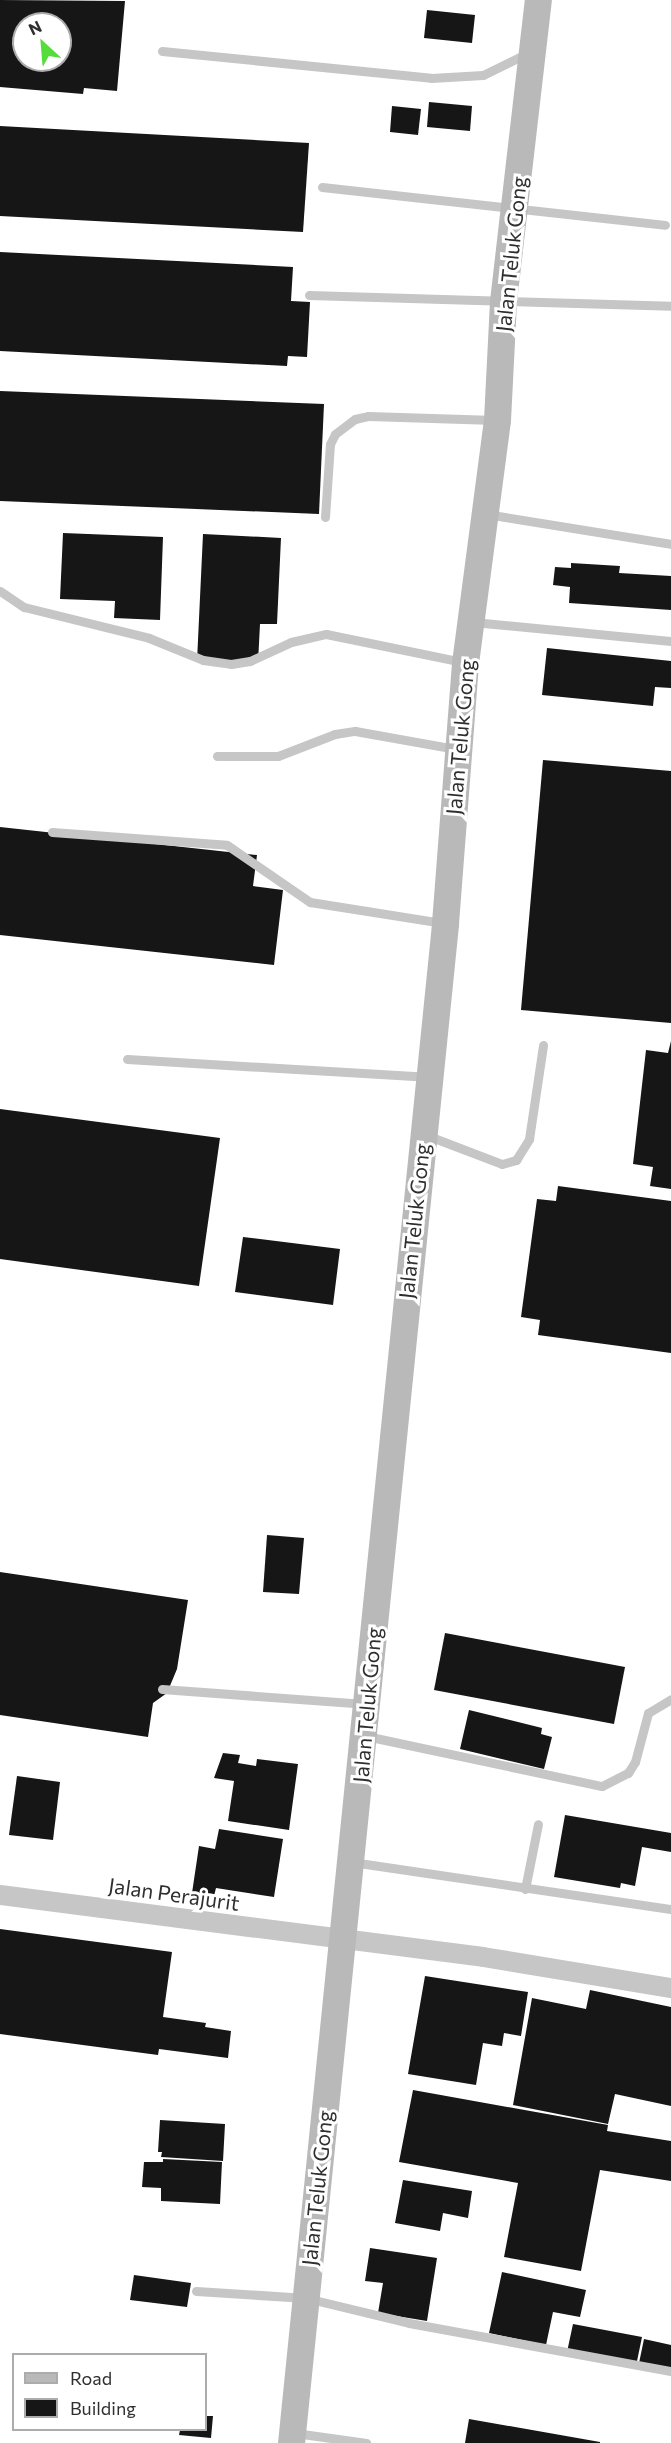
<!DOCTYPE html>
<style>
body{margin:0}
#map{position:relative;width:671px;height:2443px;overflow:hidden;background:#fff;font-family:Commissioner,sans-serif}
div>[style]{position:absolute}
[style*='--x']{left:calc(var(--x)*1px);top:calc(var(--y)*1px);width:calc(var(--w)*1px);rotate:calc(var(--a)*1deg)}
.building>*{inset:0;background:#161616}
.lane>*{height:9px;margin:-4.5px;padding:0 4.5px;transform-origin:4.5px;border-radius:4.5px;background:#c6c6c6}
.street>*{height:20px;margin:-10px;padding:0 10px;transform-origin:10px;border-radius:10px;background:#c6c6c6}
.secondary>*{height:27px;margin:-13.5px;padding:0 13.5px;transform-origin:13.5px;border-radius:13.5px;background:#b9b9b9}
span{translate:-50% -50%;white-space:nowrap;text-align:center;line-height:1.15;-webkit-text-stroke:6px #fff;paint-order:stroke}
.street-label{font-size:21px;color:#2f2f2f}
.legend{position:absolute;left:12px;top:2353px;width:195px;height:78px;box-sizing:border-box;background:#fff;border:2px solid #acacac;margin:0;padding:8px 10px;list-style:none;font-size:18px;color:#2f2f2f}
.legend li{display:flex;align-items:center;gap:12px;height:30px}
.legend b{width:30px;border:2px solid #acacac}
.north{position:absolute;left:12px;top:12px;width:60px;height:60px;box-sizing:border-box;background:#fff;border:2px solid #acacac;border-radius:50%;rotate:334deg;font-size:16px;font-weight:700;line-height:24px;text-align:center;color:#2f2f2f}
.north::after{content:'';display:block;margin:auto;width:21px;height:27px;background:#56dc3b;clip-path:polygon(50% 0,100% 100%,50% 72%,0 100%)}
</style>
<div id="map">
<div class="building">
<div style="clip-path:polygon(evenodd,0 0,125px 1px,117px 91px,84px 88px,83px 94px,0 87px,0 0,24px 24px,60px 24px,60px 60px,24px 60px,24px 24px)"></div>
<div style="clip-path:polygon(427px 10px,475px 15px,472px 43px,424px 38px)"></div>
<div style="clip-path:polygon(429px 102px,472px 106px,470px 131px,427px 127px)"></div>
<div style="clip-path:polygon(392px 106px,421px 109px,418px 135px,390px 132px)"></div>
<div style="clip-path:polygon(0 126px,309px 143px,303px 232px,0 216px)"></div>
<div style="clip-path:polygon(0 252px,293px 267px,291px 301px,310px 302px,307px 357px,288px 356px,287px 366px,0 351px)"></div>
<div style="clip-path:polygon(0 391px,324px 404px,319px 514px,0 501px)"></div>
<div style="clip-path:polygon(63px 533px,163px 537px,160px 620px,114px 618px,115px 601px,60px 599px)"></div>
<div style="clip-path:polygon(203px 534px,281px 538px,277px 624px,260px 624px,258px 663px,197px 661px)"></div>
<div style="clip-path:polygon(571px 563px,620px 566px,619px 573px,671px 576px,671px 610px,569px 603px,570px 587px,553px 585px,555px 567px,571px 568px)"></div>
<div style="clip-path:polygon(547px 648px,671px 661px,671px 688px,655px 687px,653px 706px,542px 695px)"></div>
<div style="clip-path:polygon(543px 760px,671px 771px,671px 1023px,521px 1010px)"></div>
<div style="clip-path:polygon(0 827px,257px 855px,253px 886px,283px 890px,274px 965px,0 935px)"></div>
<div style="clip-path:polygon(671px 1041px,671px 1189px,650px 1186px,653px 1167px,633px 1164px,646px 1050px,668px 1053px)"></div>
<div style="clip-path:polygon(0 1109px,220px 1138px,199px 1286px,0 1259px)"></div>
<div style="clip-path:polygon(558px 1186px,671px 1201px,671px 1353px,538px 1335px,540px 1320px,521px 1317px,537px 1199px,556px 1201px)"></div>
<div style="clip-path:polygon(243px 1237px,340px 1249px,333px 1305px,235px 1292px)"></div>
<div style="clip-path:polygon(267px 1535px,304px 1538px,299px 1594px,263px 1592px)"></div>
<div style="clip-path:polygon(0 1572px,188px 1600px,177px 1669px,167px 1693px,153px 1703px,148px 1737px,0 1715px)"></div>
<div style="clip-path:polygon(445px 1633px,625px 1667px,614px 1724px,434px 1690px)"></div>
<div style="clip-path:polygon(469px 1710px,542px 1728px,541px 1734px,552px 1737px,544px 1769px,460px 1749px)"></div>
<div style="clip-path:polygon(223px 1753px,240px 1755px,238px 1763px,256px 1766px,257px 1759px,298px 1764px,289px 1830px,228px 1821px,234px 1781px,214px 1778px)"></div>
<div style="clip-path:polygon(17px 1776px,60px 1782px,53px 1840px,9px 1835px)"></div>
<div style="clip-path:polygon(565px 1815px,671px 1833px,671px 1852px,642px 1847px,635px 1886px,621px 1883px,620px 1888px,554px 1877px)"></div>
<div style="clip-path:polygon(219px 1829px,283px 1839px,274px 1897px,216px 1888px,214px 1896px,192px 1893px,199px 1846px,215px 1849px)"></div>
<div style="clip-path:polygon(0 1929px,172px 1952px,163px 2017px,206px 2023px,205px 2027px,231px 2031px,228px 2058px,159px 2049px,158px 2055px,0 2034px)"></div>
<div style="clip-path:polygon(425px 1976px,528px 1992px,521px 2036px,504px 2033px,502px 2046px,483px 2043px,476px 2085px,408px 2074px)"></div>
<div style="clip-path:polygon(590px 1990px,671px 2007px,671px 2106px,615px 2094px,608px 2124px,513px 2105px,532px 1998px,586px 2009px)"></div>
<div style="clip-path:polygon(413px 2090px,608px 2125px,607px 2131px,671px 2141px,671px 2181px,600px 2170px,581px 2271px,504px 2257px,518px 2183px,399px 2162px)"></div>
<div style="clip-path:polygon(160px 2120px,225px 2124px,223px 2161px,161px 2157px,162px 2152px,158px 2152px)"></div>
<div style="clip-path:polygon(163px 2159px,222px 2162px,220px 2204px,161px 2201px,161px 2188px,142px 2187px,144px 2162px,163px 2162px)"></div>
<div style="clip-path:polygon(403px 2180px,472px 2191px,468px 2218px,443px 2213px,440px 2231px,395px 2223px)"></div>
<div style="clip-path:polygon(370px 2248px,437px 2258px,427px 2321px,378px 2313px,383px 2283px,365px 2281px)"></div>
<div style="clip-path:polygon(502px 2272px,586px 2290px,580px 2317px,553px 2312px,546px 2345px,489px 2333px)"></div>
<div style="clip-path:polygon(134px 2275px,191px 2283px,187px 2307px,130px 2300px)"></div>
<div style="clip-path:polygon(573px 2324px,642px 2337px,636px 2366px,567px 2352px)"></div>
<div style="clip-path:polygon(644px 2339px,671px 2345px,671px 2374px,638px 2368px)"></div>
<div style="clip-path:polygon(206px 2416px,213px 2416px,211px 2438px,179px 2435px,180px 2430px,206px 2430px)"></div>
<div style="clip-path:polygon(469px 2419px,600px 2442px,600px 2443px,465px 2443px)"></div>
</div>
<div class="lane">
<div style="--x:162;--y:51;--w:270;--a:5.7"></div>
<div style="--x:431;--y:78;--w:52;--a:-3.3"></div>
<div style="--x:483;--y:75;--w:50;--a:-26.1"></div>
<div style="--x:322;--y:187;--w:345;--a:6.3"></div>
<div style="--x:309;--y:295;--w:362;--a:1.7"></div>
<div style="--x:486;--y:514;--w:187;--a:9.2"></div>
<div style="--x:325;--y:517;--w:73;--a:-86.1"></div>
<div style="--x:330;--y:444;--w:11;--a:-63"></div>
<div style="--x:335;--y:434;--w:25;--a:-37"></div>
<div style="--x:355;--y:419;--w:13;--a:-13"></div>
<div style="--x:368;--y:416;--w:127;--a:1.8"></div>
<div style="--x:0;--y:591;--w:29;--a:34"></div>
<div style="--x:24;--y:607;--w:129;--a:13.9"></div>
<div style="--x:149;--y:638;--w:58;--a:22.2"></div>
<div style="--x:203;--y:660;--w:28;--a:8"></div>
<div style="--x:231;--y:664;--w:19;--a:-9"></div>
<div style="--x:250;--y:661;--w:45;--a:-24.9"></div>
<div style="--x:291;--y:642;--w:36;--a:-13"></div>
<div style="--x:326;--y:634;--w:140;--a:11.6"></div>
<div style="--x:473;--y:622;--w:199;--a:5.5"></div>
<div style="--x:217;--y:756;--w:61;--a:0"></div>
<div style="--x:278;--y:756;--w:61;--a:-21.1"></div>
<div style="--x:335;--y:734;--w:20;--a:-9"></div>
<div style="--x:355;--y:731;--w:103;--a:10.1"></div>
<div style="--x:52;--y:832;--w:175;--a:4.2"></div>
<div style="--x:227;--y:845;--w:101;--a:34.5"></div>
<div style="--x:310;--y:902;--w:135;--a:9"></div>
<div style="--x:127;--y:1059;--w:300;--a:3.4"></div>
<div style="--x:426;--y:1135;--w:81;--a:20.9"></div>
<div style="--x:502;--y:1164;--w:15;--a:-16"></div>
<div style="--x:516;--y:1160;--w:25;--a:-58"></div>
<div style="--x:529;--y:1139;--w:95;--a:-81.5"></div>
<div style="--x:162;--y:1689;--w:203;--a:4.2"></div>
<div style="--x:366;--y:1736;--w:241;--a:12"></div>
<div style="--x:602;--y:1786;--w:29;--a:-27"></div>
<div style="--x:628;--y:1773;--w:13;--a:-58"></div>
<div style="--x:635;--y:1762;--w:51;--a:-75.1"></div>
<div style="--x:648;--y:1713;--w:27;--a:-31"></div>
<div style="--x:352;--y:1862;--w:322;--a:8.4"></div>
<div style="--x:525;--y:1889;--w:66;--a:-78.7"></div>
<div style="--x:196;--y:2291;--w:110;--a:3.6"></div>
<div style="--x:306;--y:2298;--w:106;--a:13.6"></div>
<div style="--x:409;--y:2323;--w:266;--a:10.4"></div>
<div style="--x:295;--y:2433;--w:72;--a:8"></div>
</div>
<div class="street">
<div style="--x:0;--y:1895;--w:487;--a:7.3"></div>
<div style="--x:483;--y:1957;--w:191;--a:9.4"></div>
</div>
<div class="secondary">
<div style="--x:291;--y:2443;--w:1528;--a:-84.21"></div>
<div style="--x:445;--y:923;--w:261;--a:-85.6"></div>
<div style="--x:465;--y:663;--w:245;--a:-82.5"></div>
<div style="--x:497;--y:420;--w:119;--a:-87.1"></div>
<div style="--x:503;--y:301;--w:303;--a:-83.4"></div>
</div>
<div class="street-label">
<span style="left:511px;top:254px;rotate:-84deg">Jalan Teluk Gong</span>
<span style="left:460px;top:737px;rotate:-85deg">Jalan Teluk Gong</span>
<span style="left:414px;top:1221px;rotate:-84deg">Jalan Teluk Gong</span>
<span style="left:367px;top:1705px;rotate:-85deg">Jalan Teluk Gong</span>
<span style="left:174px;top:1894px;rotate:8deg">Jalan Perajurit</span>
<span style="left:317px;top:2188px;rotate:-84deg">Jalan Teluk Gong</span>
</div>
<ul class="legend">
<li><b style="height:8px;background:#b9b9b9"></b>Road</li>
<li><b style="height:16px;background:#161616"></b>Building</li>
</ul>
<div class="north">N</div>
</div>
